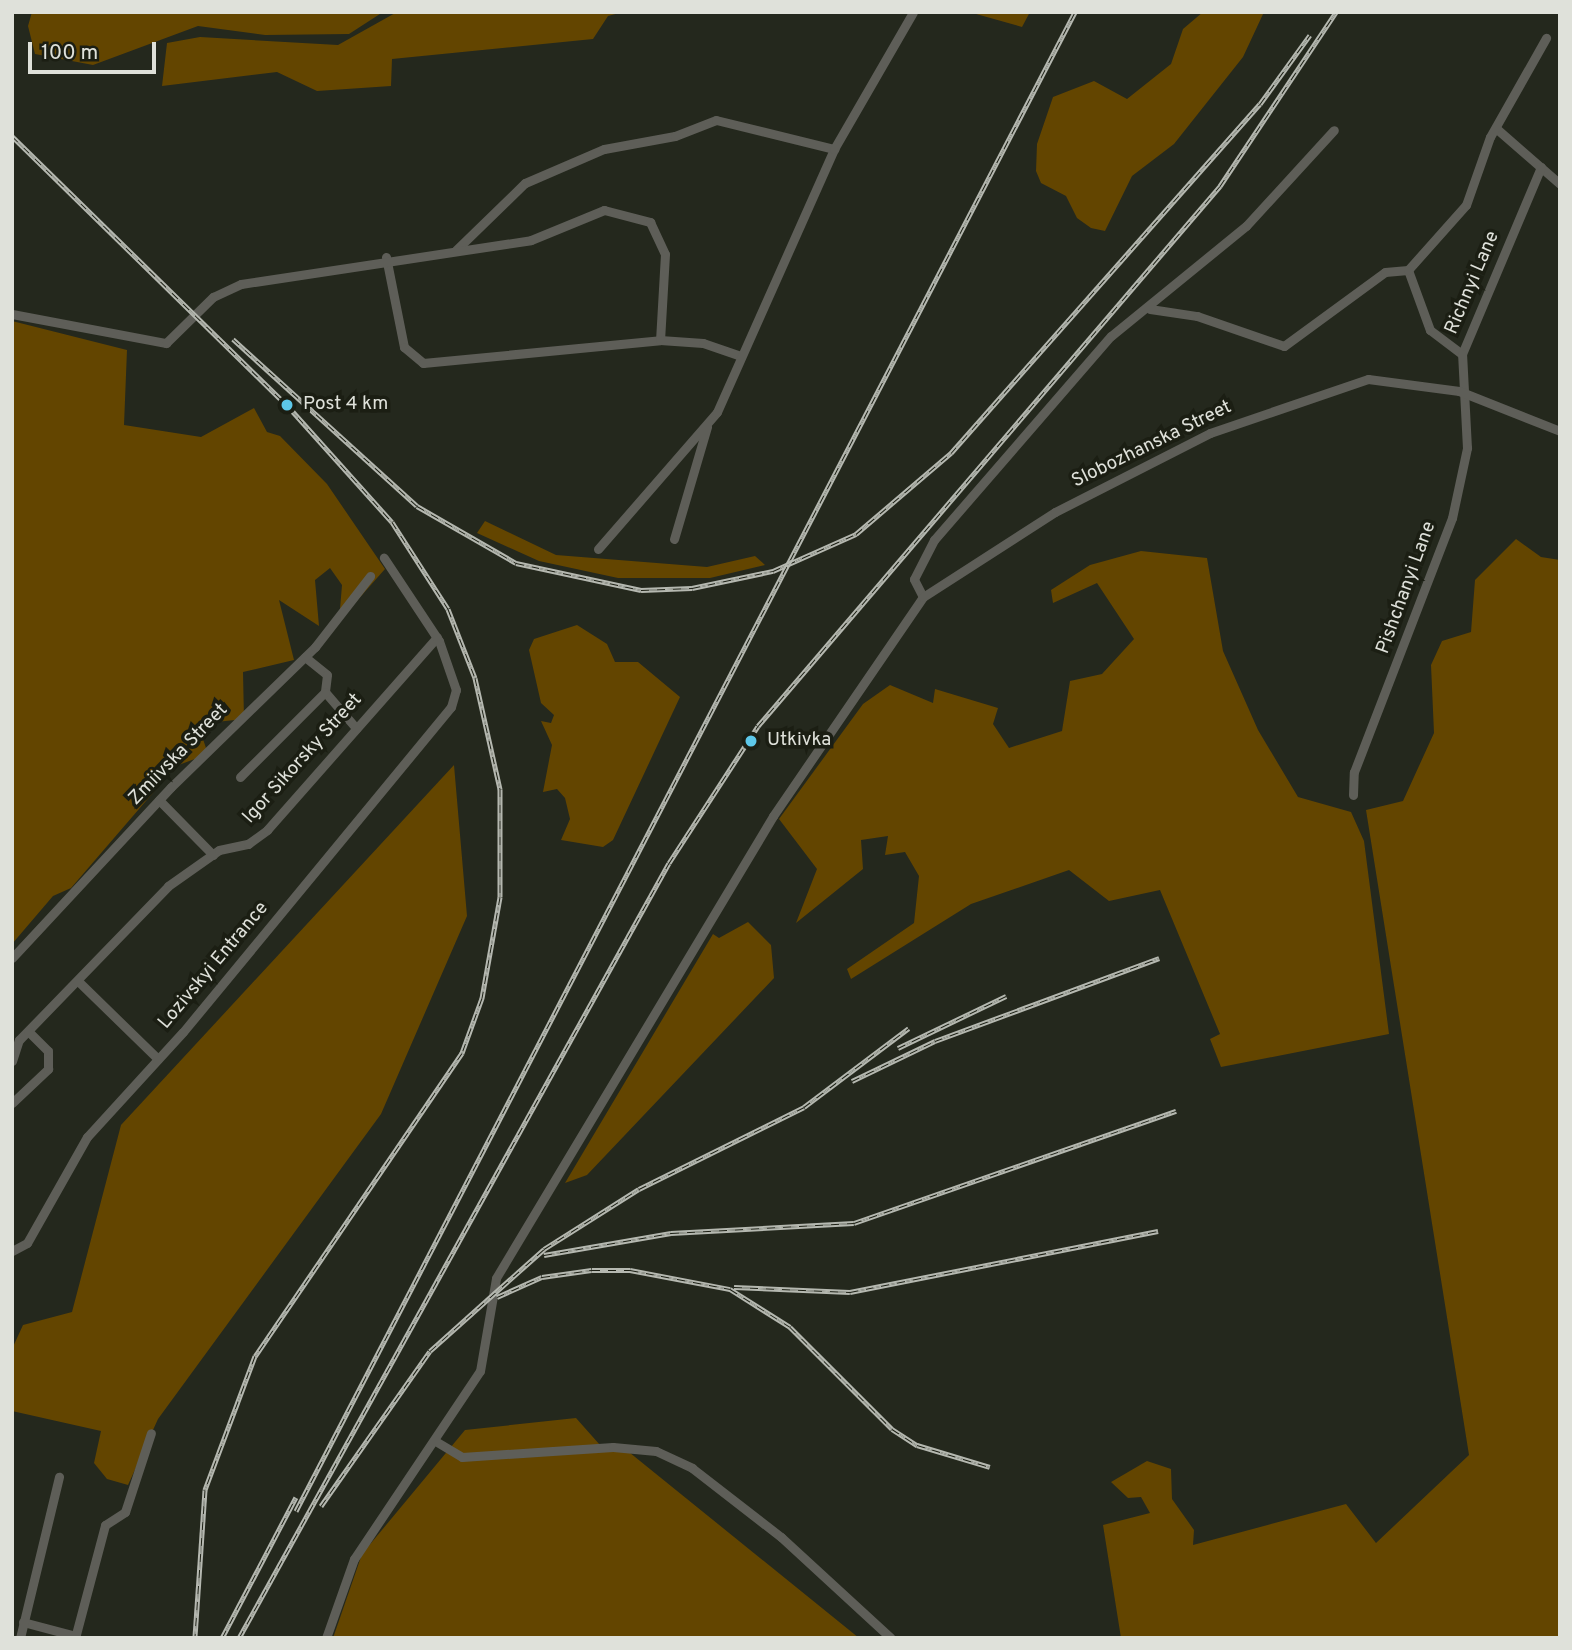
<!DOCTYPE html>
<style>
body{margin:0}
#map{position:relative;width:1572px;height:1650px;overflow:hidden;background:#24281d;font-family:Overpass,sans-serif}
div>[style]{position:absolute}
[style*='--x']{left:calc(var(--x)*1px);top:calc(var(--y)*1px);width:calc(var(--w)*1px);rotate:calc(var(--a)*1deg)}
.green>*{inset:0;background:#634500}
.minor>*{height:9px;margin:-4.5px;padding:0 4.5px;transform-origin:4.5px;border-radius:4.5px;background:#5e5e58}
.rail>*{height:5px;margin-top:-2.5px;transform-origin:0;background:repeating-linear-gradient(90deg,#1b1e13 0 8px,#b5b8b0 0 16px);box-sizing:border-box;border-block:2px solid #b5b8b0}
.dots>*{width:19px;height:19px;translate:-50% -50%;box-sizing:border-box;border:4px solid #1b1e13;border-radius:50%}
span{translate:-50% -50%;white-space:nowrap;text-align:center;line-height:1.15;-webkit-text-stroke:7px #1b1e13;paint-order:stroke}
.street-label{font-size:19px;color:#dfe1da}
.poi-label{font-size:19px;color:#dfe1da}
.left{translate:0 -50%;text-align:left}
.frame{position:absolute;inset:0;border:14px solid #dfe1da;pointer-events:none}
.scale{position:absolute;left:28px;top:42px;width:128px;height:32px;box-sizing:border-box;border:4px solid #dfe1da;border-top:0;padding-left:9px;font-size:21px;line-height:24px;white-space:nowrap;color:#dfe1da;-webkit-text-stroke:5px #1b1e13;paint-order:stroke}
</style>
<div id="map">
<div class="green">
<div style="clip-path:polygon(32px 12px,383px 12px,349px 34px,265px 35px,198px 26px,93px 65px,35px 54px,28px 26px)"></div>
<div style="clip-path:polygon(397px 12px,623px 12px,608px 16px,593px 39px,392px 59px,391px 86px,317px 91px,277px 72px,162px 86px,167px 43px,200px 37px,338px 45px)"></div>
<div style="clip-path:polygon(969px 12px,1030px 12px,1022px 27px)"></div>
<div style="clip-path:polygon(1203px 12px,1264px 12px,1243px 57px,1174px 144px,1132px 176px,1105px 231px,1091px 228px,1077px 218px,1066px 196px,1041px 183px,1036px 171px,1037px 144px,1053px 97px,1094px 81px,1127px 99px,1171px 64px,1183px 29px)"></div>
<div style="clip-path:polygon(12px 321px,127px 350px,124px 425px,201px 437px,254px 408px,267px 432px,280px 436px,327px 484px,385px 569px,339px 621px,342px 585px,330px 568px,315px 580px,319px 626px,279px 600px,294px 660px,243px 672px,244px 719px,198px 724px,208px 754px,176px 766px,71px 888px,53px 896px,12px 944px)"></div>
<div style="clip-path:polygon(485px 521px,556px 555px,707px 567px,755px 556px,765px 565px,710px 578px,618px 578px,539px 561px,477px 533px)"></div>
<div style="clip-path:polygon(1516px 539px,1541px 557px,1560px 560px,1560px 1638px,1121px 1638px,1103px 1525px,1150px 1513px,1141px 1497px,1128px 1498px,1111px 1482px,1147px 1461px,1171px 1469px,1172px 1499px,1194px 1530px,1193px 1545px,1346px 1504px,1376px 1543px,1469px 1455px,1366px 810px,1403px 801px,1434px 733px,1431px 665px,1442px 641px,1471px 632px,1475px 580px)"></div>
<div style="clip-path:polygon(1141px 551px,1207px 558px,1223px 651px,1258px 730px,1298px 797px,1351px 812px,1364px 841px,1389px 1034px,1221px 1067px,1210px 1039px,1220px 1034px,1160px 890px,1109px 901px,1069px 870px,971px 904px,851px 979px,847px 969px,914px 923px,919px 876px,905px 852px,885px 855px,888px 836px,861px 840px,863px 869px,796px 923px,817px 869px,779px 819px,863px 704px,890px 685px,933px 703px,935px 689px,998px 708px,993px 724px,1009px 748px,1062px 731px,1070px 681px,1102px 674px,1134px 639px,1097px 583px,1053px 603px,1051px 590px,1090px 565px)"></div>
<div style="clip-path:polygon(577px 625px,607px 644px,615px 662px,638px 662px,680px 697px,613px 840px,603px 847px,561px 840px,570px 819px,565px 798px,557px 789px,543px 792px,552px 745px,541px 721px,551px 723px,554px 715px,541px 703px,529px 650px,534px 639px)"></div>
<div style="clip-path:polygon(454px 765px,467px 916px,381px 1114px,158px 1419px,128px 1485px,107px 1479px,94px 1463px,101px 1431px,12px 1411px,12px 1349px,23px 1325px,72px 1312px,121px 1125px)"></div>
<div style="clip-path:polygon(748px 922px,771px 945px,774px 978px,587px 1175px,565px 1183px,713px 934px,719px 938px)"></div>
<div style="clip-path:polygon(576px 1418px,600px 1445px,619px 1444px,859px 1638px,333px 1638px,362px 1554px,465px 1430px)"></div>
</div>
<div class="minor">
<div style="--x:1498;--y:130;--w:82;--a:41.1"></div>
<div style="--x:456;--y:250;--w:96;--a:-44.2"></div>
<div style="--x:525;--y:183;--w:86;--a:-23.3"></div>
<div style="--x:604;--y:149;--w:72;--a:-10.4"></div>
<div style="--x:675;--y:136;--w:44;--a:-21.3"></div>
<div style="--x:716;--y:120;--w:122;--a:13.8"></div>
<div style="--x:386;--y:257;--w:92;--a:78.7"></div>
<div style="--x:404;--y:347;--w:25;--a:40"></div>
<div style="--x:423;--y:363;--w:238;--a:-5.5"></div>
<div style="--x:1408;--y:270;--w:64;--a:69.9"></div>
<div style="--x:1430;--y:330;--w:40;--a:37"></div>
<div style="--x:1462;--y:354;--w:203;--a:-67.1"></div>
<div style="--x:1150;--y:309;--w:48;--a:8.5"></div>
<div style="--x:1197;--y:316;--w:92;--a:19"></div>
<div style="--x:1284;--y:346;--w:125;--a:-36.2"></div>
<div style="--x:1385;--y:272;--w:23;--a:-5"></div>
<div style="--x:1408;--y:270;--w:87;--a:-48.3"></div>
<div style="--x:1466;--y:205;--w:72;--a:-70.6"></div>
<div style="--x:1490;--y:137;--w:114;--a:-60.5"></div>
<div style="--x:12;--y:314;--w:157;--a:10.7"></div>
<div style="--x:166;--y:343;--w:66;--a:-44.4"></div>
<div style="--x:213;--y:297;--w:31;--a:-25"></div>
<div style="--x:241;--y:284;--w:293;--a:-8.6"></div>
<div style="--x:531;--y:240;--w:79;--a:-22.3"></div>
<div style="--x:604;--y:210;--w:48;--a:14.6"></div>
<div style="--x:650;--y:222;--w:35;--a:65"></div>
<div style="--x:665;--y:254;--w:86;--a:93.3"></div>
<div style="--x:660;--y:340;--w:43;--a:4"></div>
<div style="--x:703;--y:343;--w:40;--a:18.9"></div>
<div style="--x:674;--y:539;--w:117;--a:-73.6"></div>
<div style="--x:598;--y:549;--w:181;--a:-49"></div>
<div style="--x:717;--y:412;--w:288;--a:-66"></div>
<div style="--x:834;--y:149;--w:158;--a:-60"></div>
<div style="--x:923;--y:597;--w:20;--a:-117"></div>
<div style="--x:914;--y:579;--w:44;--a:-62.9"></div>
<div style="--x:934;--y:540;--w:270;--a:-49.1"></div>
<div style="--x:1111;--y:336;--w:174;--a:-39.2"></div>
<div style="--x:1246;--y:226;--w:130;--a:-47.5"></div>
<div style="--x:305;--y:657;--w:28;--a:39"></div>
<div style="--x:327;--y:675;--w:17;--a:97"></div>
<div style="--x:325;--y:692;--w:48;--a:49.3"></div>
<div style="--x:240;--y:777;--w:120;--a:-45"></div>
<div style="--x:1353;--y:795;--w:23;--a:-88"></div>
<div style="--x:1354;--y:772;--w:272;--a:-68.9"></div>
<div style="--x:1452;--y:518;--w:72;--a:-77.9"></div>
<div style="--x:1467;--y:448;--w:94;--a:-93"></div>
<div style="--x:159;--y:800;--w:77;--a:45.5"></div>
<div style="--x:12;--y:958;--w:233;--a:-47.1"></div>
<div style="--x:171;--y:787;--w:201;--a:-44.2"></div>
<div style="--x:315;--y:647;--w:90;--a:-52.2"></div>
<div style="--x:79;--y:982;--w:110;--a:44.3"></div>
<div style="--x:12;--y:1061;--w:22;--a:-72"></div>
<div style="--x:19;--y:1040;--w:214;--a:-45.9"></div>
<div style="--x:168;--y:886;--w:62;--a:-35.2"></div>
<div style="--x:219;--y:850;--w:30;--a:-12"></div>
<div style="--x:248;--y:844;--w:24;--a:-36"></div>
<div style="--x:267;--y:830;--w:257;--a:-48.6"></div>
<div style="--x:12;--y:1103;--w:50;--a:-43.4"></div>
<div style="--x:48;--y:1069;--w:18;--a:-90"></div>
<div style="--x:48;--y:1051;--w:28;--a:-135"></div>
<div style="--x:12;--y:1251;--w:17;--a:-28"></div>
<div style="--x:27;--y:1243;--w:122;--a:-60.5"></div>
<div style="--x:87;--y:1137;--w:142;--a:-47.6"></div>
<div style="--x:183;--y:1032;--w:421;--a:-50.5"></div>
<div style="--x:451;--y:707;--w:18;--a:-74"></div>
<div style="--x:456;--y:690;--w:52;--a:-109.1"></div>
<div style="--x:439;--y:641;--w:100;--a:-123.5"></div>
<div style="--x:437;--y:1442;--w:29;--a:31"></div>
<div style="--x:462;--y:1457;--w:151;--a:-3.8"></div>
<div style="--x:613;--y:1447;--w:43;--a:5.3"></div>
<div style="--x:656;--y:1451;--w:40;--a:25"></div>
<div style="--x:692;--y:1468;--w:113;--a:37.8"></div>
<div style="--x:781;--y:1537;--w:149;--a:42.6"></div>
<div style="--x:23;--y:1622;--w:55;--a:14.8"></div>
<div style="--x:20;--y:1638;--w:166;--a:-76.4"></div>
<div style="--x:75;--y:1638;--w:117;--a:-75.1"></div>
<div style="--x:105;--y:1525;--w:24;--a:-33"></div>
<div style="--x:125;--y:1512;--w:83;--a:-71.8"></div>
<div style="--x:326;--y:1638;--w:84;--a:-70.5"></div>
<div style="--x:354;--y:1559;--w:226;--a:-56.2"></div>
<div style="--x:480;--y:1371;--w:94;--a:-80.2"></div>
<div style="--x:496;--y:1278;--w:539;--a:-59.05"></div>
<div style="--x:773;--y:816;--w:265;--a:-55.6"></div>
<div style="--x:923;--y:597;--w:157;--a:-32.8"></div>
<div style="--x:1055;--y:512;--w:174;--a:-27"></div>
<div style="--x:1210;--y:433;--w:167;--a:-18.9"></div>
<div style="--x:1368;--y:379;--w:92;--a:7.5"></div>
<div style="--x:1459;--y:391;--w:109;--a:21.6"></div>
</div>
<div class="rail">
<div style="--x:12;--y:136;--w:385;--a:44.4"></div>
<div style="--x:287;--y:405;--w:157;--a:48.1"></div>
<div style="--x:392;--y:522;--w:103;--a:57.2"></div>
<div style="--x:448;--y:609;--w:74;--a:68.6"></div>
<div style="--x:475;--y:678;--w:114;--a:77.3"></div>
<div style="--x:500;--y:789;--w:108;--a:90"></div>
<div style="--x:500;--y:897;--w:103;--a:100.1"></div>
<div style="--x:482;--y:998;--w:59;--a:110"></div>
<div style="--x:462;--y:1053;--w:367;--a:124.3"></div>
<div style="--x:255;--y:1356;--w:143;--a:110.5"></div>
<div style="--x:205;--y:1490;--w:148;--a:93.9"></div>
<div style="--x:233;--y:339;--w:248;--a:42.2"></div>
<div style="--x:417;--y:506;--w:114;--a:29.9"></div>
<div style="--x:516;--y:563;--w:128;--a:12.2"></div>
<div style="--x:641;--y:590;--w:51;--a:-2.2"></div>
<div style="--x:692;--y:588;--w:83;--a:-11.9"></div>
<div style="--x:773;--y:571;--w:91;--a:-24"></div>
<div style="--x:856;--y:534;--w:125;--a:-40.5"></div>
<div style="--x:951;--y:453;--w:466;--a:-48.5"></div>
<div style="--x:1260;--y:104;--w:85;--a:-54.1"></div>
<div style="--x:898;--y:1048;--w:120;--a:-25.7"></div>
<div style="--x:852;--y:1081;--w:92;--a:-25.7"></div>
<div style="--x:935;--y:1041;--w:239;--a:-20.3"></div>
<div style="--x:544;--y:1255;--w:129;--a:-9.8"></div>
<div style="--x:671;--y:1233;--w:183;--a:-3.1"></div>
<div style="--x:854;--y:1223;--w:341;--a:-19.2"></div>
<div style="--x:734;--y:1287;--w:116;--a:2.5"></div>
<div style="--x:850;--y:1292;--w:314;--a:-11.2"></div>
<div style="--x:497;--y:1297;--w:49;--a:-24"></div>
<div style="--x:542;--y:1277;--w:50;--a:-8"></div>
<div style="--x:592;--y:1270;--w:38;--a:0"></div>
<div style="--x:630;--y:1270;--w:102;--a:10.8"></div>
<div style="--x:730;--y:1289;--w:71;--a:32.3"></div>
<div style="--x:790;--y:1327;--w:144;--a:45"></div>
<div style="--x:892;--y:1429;--w:30;--a:33"></div>
<div style="--x:917;--y:1445;--w:76;--a:16.8"></div>
<div style="--x:321;--y:1506;--w:189;--a:-54.9"></div>
<div style="--x:430;--y:1351;--w:153;--a:-41.8"></div>
<div style="--x:544;--y:1249;--w:112;--a:-32.3"></div>
<div style="--x:639;--y:1189;--w:184;--a:-26.4"></div>
<div style="--x:804;--y:1107;--w:131;--a:-37"></div>
<div style="--x:296;--y:1511;--w:1689;--a:-62.54"></div>
<div style="--x:222;--y:1638;--w:159;--a:-62.3"></div>
<div style="--x:239;--y:1638;--w:886;--a:-60.98"></div>
<div style="--x:669;--y:863;--w:163;--a:-57"></div>
<div style="--x:758;--y:726;--w:711;--a:-49.45"></div>
<div style="--x:1220;--y:186;--w:209;--a:-56.3"></div>
</div>
<div class="dots">
<div style="left:287px;top:405px;background:#5dc7e8"></div>
<div style="left:751px;top:741px;background:#5dc7e8"></div>
</div>
<div class="street-label">
<span style="left:1473px;top:283px;rotate:-67deg">Richnyi Lane</span>
<span style="left:1152px;top:445px;rotate:-26deg">Slobozhanska Street</span>
<span style="left:1407px;top:588px;rotate:-70deg">Pishchanyi Lane</span>
<span style="left:179px;top:755px;rotate:-46deg">Zmiivska Street</span>
<span style="left:303px;top:759px;rotate:-48deg">Igor Sikorsky Street</span>
<span style="left:214px;top:966px;rotate:-50deg">Lozivskyi Entrance</span>
</div>
<div class="poi-label">
<span class="left" style="left:303px;top:405px">Post 4 km</span>
<span class="left" style="left:767px;top:741px">Utkivka</span>
</div>
<div class="frame"></div>
<div class="scale">100 m</div>
</div>
